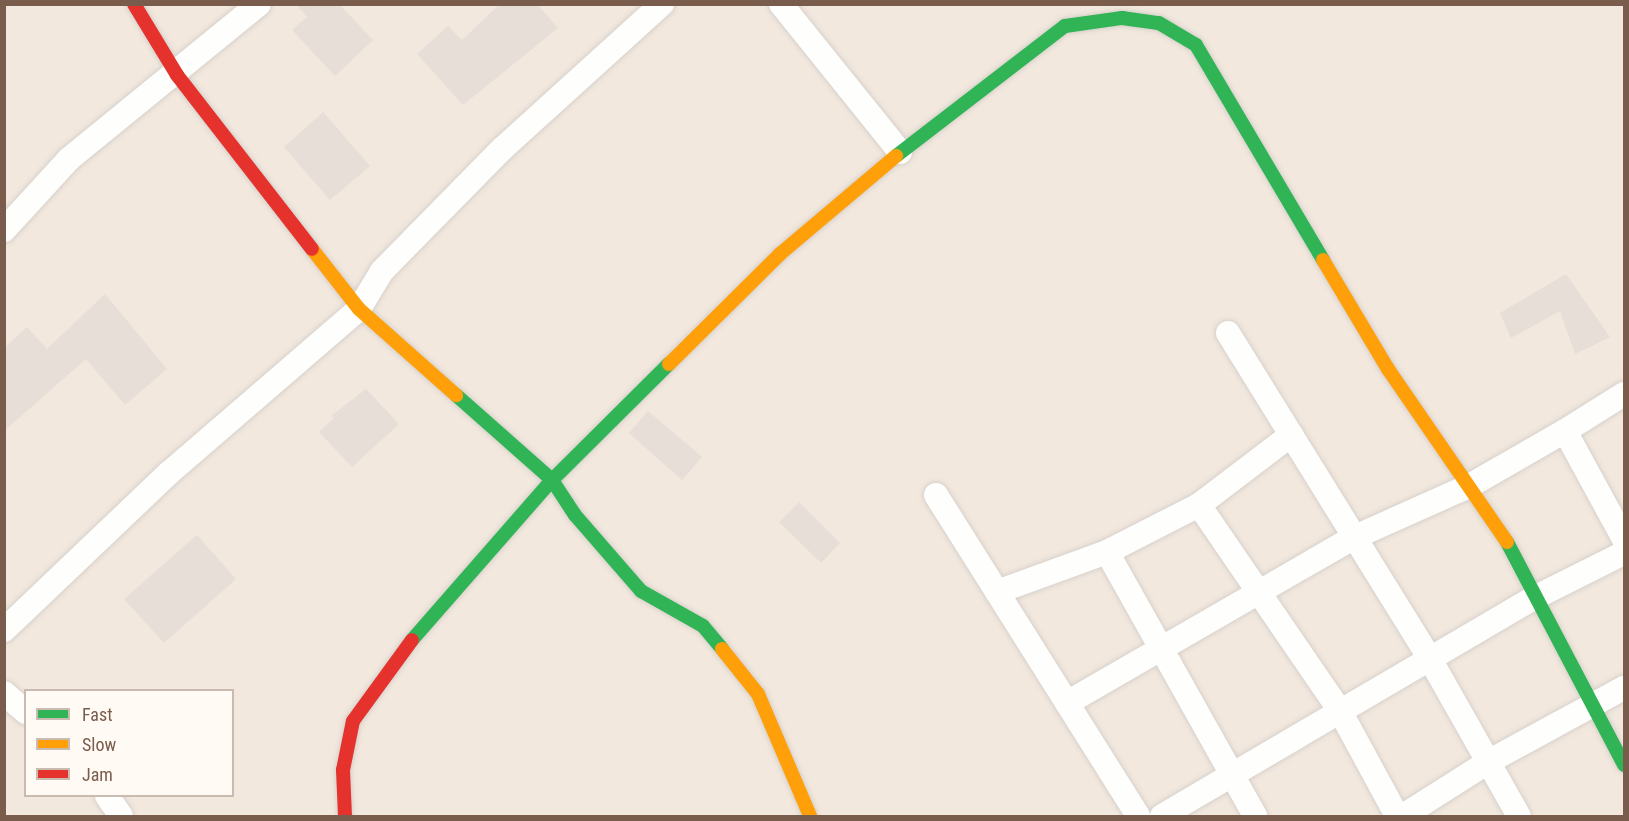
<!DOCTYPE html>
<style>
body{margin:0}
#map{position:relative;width:1629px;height:821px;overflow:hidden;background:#f9f5f0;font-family:"Roboto Condensed",sans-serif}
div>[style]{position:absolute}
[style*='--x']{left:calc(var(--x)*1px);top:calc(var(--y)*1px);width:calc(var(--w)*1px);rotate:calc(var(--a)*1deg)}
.residential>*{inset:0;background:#f2e8de}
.building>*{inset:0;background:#e6ded7}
.roads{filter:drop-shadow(0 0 2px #d7d1cb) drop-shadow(0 0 2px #d7d1cb)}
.street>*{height:24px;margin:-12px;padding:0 12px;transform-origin:12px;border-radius:12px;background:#fefefd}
.fast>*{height:14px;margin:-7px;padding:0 7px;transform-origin:7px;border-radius:7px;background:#30b455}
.slow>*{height:14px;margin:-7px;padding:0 7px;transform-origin:7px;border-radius:7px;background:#ff9f0a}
.jam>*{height:14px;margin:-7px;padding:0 7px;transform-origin:7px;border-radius:7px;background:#e5322d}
span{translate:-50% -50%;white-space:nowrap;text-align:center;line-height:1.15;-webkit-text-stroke:4.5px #fffaf3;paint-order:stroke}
.frame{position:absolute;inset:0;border:6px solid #7a5c4d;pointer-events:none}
.legend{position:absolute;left:24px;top:689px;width:210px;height:108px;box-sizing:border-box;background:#fffaf3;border:2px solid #cabbb1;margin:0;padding:8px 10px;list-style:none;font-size:18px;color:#7a5c4d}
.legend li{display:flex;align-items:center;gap:12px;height:30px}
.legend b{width:30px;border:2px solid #cabbb1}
</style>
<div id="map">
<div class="residential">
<div style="clip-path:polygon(evenodd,5px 5px,1624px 5px,1624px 816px,5px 816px,5px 5px,26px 690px,232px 690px,232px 796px,26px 796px,26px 690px)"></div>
</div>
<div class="building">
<div style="clip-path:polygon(296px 4px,339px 4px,373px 40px,335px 76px,292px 30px,307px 17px)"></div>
<div style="clip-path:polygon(500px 4px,537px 4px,558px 28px,463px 105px,417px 54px,448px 26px,462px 40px)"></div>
<div style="clip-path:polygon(323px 112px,370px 166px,330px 200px,284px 147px)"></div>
<div style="clip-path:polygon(1566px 274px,1610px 337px,1575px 354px,1560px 311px,1511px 338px,1500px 313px)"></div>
<div style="clip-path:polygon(105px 294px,167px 369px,125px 405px,86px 359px,4px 431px,4px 348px,27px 327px,47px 349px)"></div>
<div style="clip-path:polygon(366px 389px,399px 424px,352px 467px,319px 432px,334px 418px,331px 416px)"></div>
<div style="clip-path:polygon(648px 411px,702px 457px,682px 480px,629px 433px)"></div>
<div style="clip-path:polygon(799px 502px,840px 543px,821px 563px,779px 522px)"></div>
<div style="clip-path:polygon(197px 535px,236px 579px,164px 643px,124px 599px)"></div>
</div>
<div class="roads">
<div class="street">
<div style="--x:781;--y:4;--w:190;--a:51.2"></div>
<div style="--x:4;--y:230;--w:96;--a:-47.5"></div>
<div style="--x:69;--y:159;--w:245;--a:-39.2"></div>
<div style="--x:1228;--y:333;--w:384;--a:58.2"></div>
<div style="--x:1430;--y:659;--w:180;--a:60.5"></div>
<div style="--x:1565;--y:431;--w:70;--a:-32.1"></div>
<div style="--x:936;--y:495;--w:379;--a:57.8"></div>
<div style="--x:1199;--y:505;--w:250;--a:55.6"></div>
<div style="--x:1340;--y:711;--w:119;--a:61.5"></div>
<div style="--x:1107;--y:552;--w:303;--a:60.7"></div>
<div style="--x:997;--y:592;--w:117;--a:-20"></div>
<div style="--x:1107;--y:552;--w:103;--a:-27.1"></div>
<div style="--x:1199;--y:505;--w:116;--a:-37.3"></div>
<div style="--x:4;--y:630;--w:228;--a:-43.6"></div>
<div style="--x:169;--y:473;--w:251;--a:-40.8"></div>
<div style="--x:359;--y:309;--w:44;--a:-58.8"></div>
<div style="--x:382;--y:271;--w:171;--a:-45.5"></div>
<div style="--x:502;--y:149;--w:216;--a:-42.2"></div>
<div style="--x:4;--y:693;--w:29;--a:41"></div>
<div style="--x:1067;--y:703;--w:332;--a:-30"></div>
<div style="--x:1355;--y:537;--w:127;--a:-24.1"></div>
<div style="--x:1471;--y:485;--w:108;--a:-29.9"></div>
<div style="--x:1565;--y:431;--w:123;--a:61.4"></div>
<div style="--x:107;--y:796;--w:24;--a:55"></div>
<div style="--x:1162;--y:816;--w:433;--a:-30.4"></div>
<div style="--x:1536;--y:597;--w:98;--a:-26.6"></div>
<div style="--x:1403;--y:816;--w:101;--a:-32.4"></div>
<div style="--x:1488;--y:762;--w:155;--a:-28.6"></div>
</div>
<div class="fast">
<div style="--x:896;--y:156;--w:213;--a:-37.6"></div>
<div style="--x:1065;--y:26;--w:58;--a:-8"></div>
<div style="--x:1122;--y:18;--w:37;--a:8"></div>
<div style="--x:1159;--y:23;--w:43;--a:30.7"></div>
<div style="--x:1196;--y:45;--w:250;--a:59.4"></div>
<div style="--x:456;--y:395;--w:128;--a:41.5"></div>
<div style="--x:552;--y:480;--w:42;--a:56.7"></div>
<div style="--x:575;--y:515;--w:101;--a:49"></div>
<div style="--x:641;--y:591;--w:71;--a:29.4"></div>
<div style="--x:703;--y:626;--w:30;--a:50"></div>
<div style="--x:1507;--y:542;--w:252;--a:62.3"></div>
<div style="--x:412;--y:640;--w:213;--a:-48.8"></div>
<div style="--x:552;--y:480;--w:165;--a:-44.8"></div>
</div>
<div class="slow">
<div style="--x:312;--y:249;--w:76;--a:51.9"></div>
<div style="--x:359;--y:309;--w:130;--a:41.6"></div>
<div style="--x:1323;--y:260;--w:127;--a:59.2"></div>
<div style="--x:1388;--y:369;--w:210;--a:55.5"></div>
<div style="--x:669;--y:364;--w:156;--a:-44.7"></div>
<div style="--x:780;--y:254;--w:152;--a:-40.2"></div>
<div style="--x:722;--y:649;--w:58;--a:51.3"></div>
<div style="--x:758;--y:694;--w:133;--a:66.9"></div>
</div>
<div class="jam">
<div style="--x:134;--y:4;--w:83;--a:58.8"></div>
<div style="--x:177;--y:75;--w:220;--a:52.2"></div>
<div style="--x:345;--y:816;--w:46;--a:-92.5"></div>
<div style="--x:343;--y:770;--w:50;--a:-78.5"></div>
<div style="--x:353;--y:721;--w:100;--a:-53.9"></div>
</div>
</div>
<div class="frame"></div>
<ul class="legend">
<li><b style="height:8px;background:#30b455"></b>Fast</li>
<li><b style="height:8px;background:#ff9f0a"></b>Slow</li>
<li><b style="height:8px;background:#e5322d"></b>Jam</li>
</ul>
</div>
